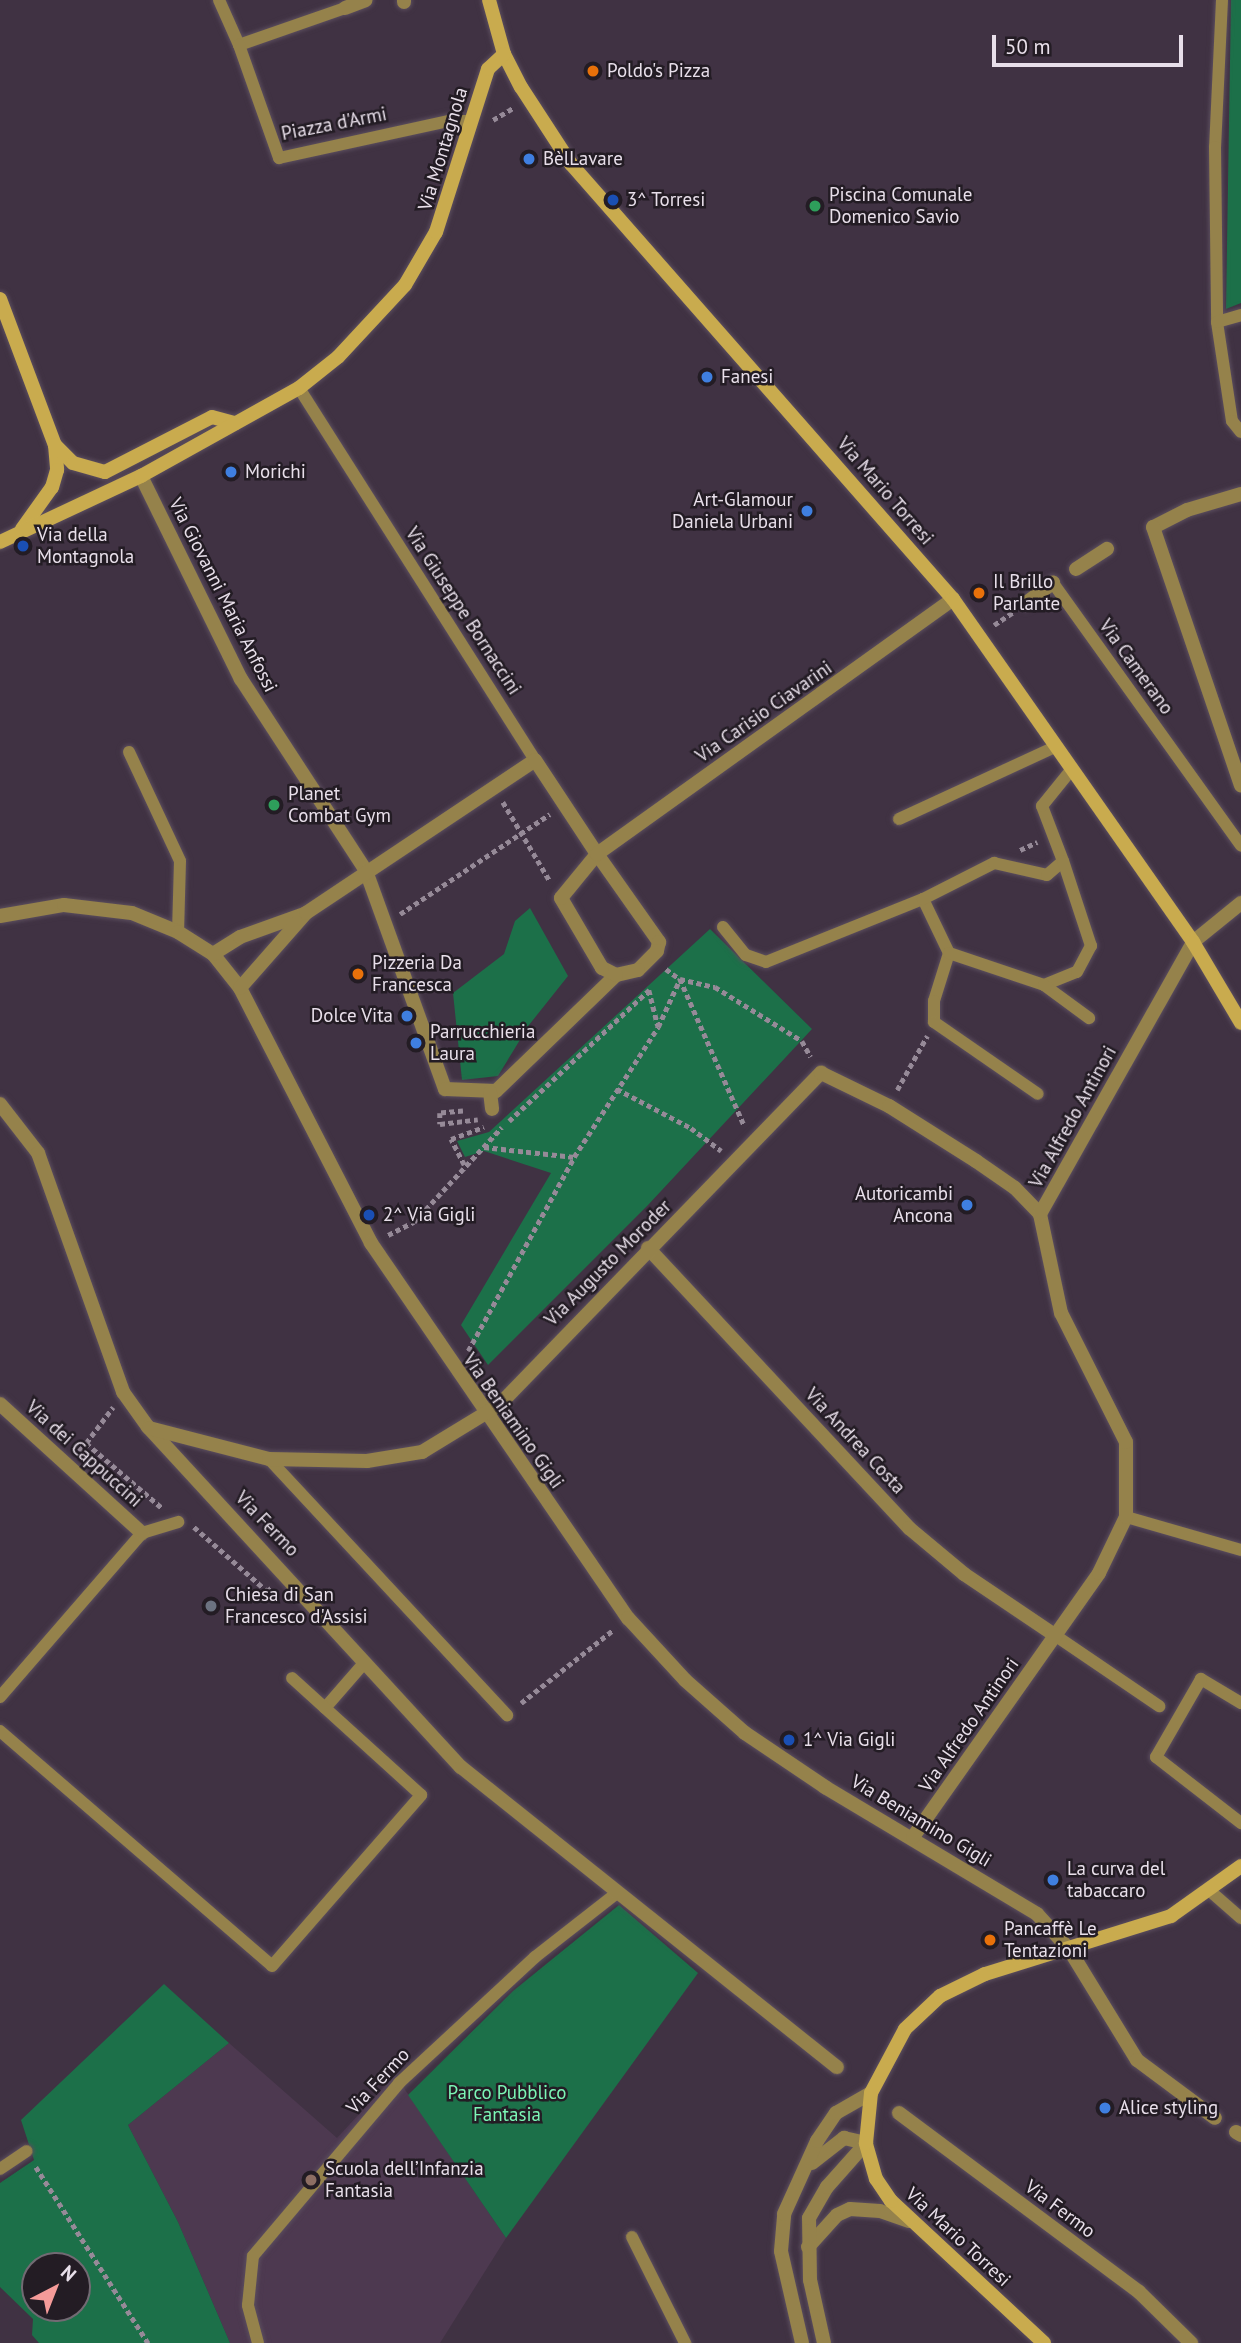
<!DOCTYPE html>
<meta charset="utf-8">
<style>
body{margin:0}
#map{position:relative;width:1241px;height:2343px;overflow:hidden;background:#403243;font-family:"PT Sans",sans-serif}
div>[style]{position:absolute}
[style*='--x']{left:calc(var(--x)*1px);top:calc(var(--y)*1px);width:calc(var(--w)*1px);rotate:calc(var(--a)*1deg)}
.built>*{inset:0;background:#4d3950}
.green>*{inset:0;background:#1c7049}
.path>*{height:4.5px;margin-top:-2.25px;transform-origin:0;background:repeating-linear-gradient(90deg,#968a98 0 5px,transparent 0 8.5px)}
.roads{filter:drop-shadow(0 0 2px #5b4e5e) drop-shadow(0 0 2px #5b4e5e)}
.lane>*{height:12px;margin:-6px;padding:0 6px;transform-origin:6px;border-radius:6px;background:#95824b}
.street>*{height:14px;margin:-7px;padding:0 7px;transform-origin:7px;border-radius:7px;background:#95824b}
.secondary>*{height:14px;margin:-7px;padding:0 7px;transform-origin:7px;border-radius:7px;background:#c9ab4e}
.dots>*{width:19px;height:19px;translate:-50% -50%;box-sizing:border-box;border:4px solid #231c24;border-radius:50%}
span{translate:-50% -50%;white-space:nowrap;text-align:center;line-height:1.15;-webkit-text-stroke:5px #231c24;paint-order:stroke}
.poi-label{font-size:19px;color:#e8dfea}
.left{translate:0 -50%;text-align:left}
.right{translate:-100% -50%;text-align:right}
.street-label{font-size:19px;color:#e8dfea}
.park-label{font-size:19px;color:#7cf6b6}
.north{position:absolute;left:21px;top:2252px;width:70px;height:70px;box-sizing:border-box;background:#231c24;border:2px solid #726a73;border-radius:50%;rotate:42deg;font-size:19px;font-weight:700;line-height:28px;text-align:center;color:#e8dfea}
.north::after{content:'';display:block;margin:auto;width:24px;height:32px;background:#f59b99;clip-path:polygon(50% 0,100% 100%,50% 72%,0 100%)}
.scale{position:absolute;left:992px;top:35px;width:191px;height:32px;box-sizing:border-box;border:4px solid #e8dfea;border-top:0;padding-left:9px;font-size:21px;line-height:24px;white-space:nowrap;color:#e8dfea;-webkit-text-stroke:5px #231c24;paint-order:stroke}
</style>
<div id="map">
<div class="built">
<div style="clip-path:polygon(229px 2043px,337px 2138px,395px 2075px,506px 2238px,440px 2343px,230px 2343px,178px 2222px,128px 2125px)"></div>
</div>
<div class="green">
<div style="clip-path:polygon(1231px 0,1241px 0,1241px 303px,1226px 309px)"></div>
<div style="clip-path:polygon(530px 908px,568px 976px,529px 1025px,498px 1076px,462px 1080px,453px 993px,504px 954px,515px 921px)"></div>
<div style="clip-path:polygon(710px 929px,812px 1029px,648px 1205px,488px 1365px,461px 1325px,551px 1173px,484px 1151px,465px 1157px,457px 1141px,489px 1132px)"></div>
<div style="clip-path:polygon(619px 1905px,698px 1973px,506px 2238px,408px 2095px,513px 1991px)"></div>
<div style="clip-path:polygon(evenodd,164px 1984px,229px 2043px,128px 2125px,178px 2222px,230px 2343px,39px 2343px,32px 2335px,33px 2319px,0 2287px,0 2183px,34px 2160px,21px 2120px,164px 1984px,35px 2266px,77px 2266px,77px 2308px,35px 2308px,35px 2266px)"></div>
</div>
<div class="path">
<div style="--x:493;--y:120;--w:23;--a:-31"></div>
<div style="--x:994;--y:625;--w:23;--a:-34"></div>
<div style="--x:503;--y:802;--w:92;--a:59.3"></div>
<div style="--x:1020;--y:850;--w:19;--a:-25"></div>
<div style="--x:400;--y:914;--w:180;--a:-33.7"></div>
<div style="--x:666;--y:969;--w:17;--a:36"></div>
<div style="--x:680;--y:979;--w:159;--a:66.3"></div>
<div style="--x:617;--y:1089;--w:84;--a:27.8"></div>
<div style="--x:691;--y:1128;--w:38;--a:37"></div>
<div style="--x:897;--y:1090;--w:62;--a:-60.9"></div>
<div style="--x:463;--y:1111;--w:23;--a:175"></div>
<div style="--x:440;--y:1113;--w:11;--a:90"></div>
<div style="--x:440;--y:1124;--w:38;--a:-7"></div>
<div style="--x:509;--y:1121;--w:192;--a:-43.1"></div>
<div style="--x:649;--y:990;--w:37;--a:76"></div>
<div style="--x:484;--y:1147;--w:91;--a:6.3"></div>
<div style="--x:464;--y:1165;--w:29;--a:-117"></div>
<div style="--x:451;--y:1139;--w:35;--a:-20"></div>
<div style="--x:388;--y:1235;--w:29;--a:-27"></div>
<div style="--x:414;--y:1222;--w:129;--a:-47.2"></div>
<div style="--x:468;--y:1351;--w:221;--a:-61.3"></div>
<div style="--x:574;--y:1157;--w:155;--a:-57.1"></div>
<div style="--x:658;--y:1027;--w:53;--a:-65.4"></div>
<div style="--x:680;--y:979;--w:36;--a:13"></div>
<div style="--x:715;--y:987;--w:102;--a:31.8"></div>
<div style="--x:802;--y:1041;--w:18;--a:61"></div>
<div style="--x:86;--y:1443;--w:45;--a:-53.1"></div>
<div style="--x:79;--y:1451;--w:11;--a:-49"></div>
<div style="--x:86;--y:1443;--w:99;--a:40.5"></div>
<div style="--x:194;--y:1527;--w:97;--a:41.2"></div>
<div style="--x:267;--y:1591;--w:5;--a:-37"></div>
<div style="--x:521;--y:1703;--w:117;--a:-38.4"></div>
<div style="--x:36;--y:2167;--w:209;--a:57.5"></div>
</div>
<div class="roads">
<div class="lane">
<div style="--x:219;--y:0;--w:49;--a:66"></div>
<div style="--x:239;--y:45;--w:112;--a:-19.2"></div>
<div style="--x:1222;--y:0;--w:147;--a:92.7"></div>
<div style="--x:1215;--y:147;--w:175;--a:89.3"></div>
<div style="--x:1217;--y:322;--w:100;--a:81.4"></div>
<div style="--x:1232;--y:421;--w:14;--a:51"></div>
<div style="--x:239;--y:45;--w:120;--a:70.5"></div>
<div style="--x:279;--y:158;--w:174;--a:-12.3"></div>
<div style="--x:449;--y:121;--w:22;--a:0"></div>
<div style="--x:1217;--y:322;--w:25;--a:-16"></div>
<div style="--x:299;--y:388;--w:441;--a:57.6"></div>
<div style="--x:1053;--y:583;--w:323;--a:54.4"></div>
<div style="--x:129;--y:752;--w:120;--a:64.9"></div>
<div style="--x:180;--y:861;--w:71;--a:91.6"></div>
<div style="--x:899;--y:819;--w:172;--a:-24.8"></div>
<div style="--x:923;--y:899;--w:60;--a:64.3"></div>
<div style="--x:949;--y:953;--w:50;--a:107.4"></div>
<div style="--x:934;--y:1001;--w:21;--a:90"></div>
<div style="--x:934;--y:1022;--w:126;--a:34.7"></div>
<div style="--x:723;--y:927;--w:36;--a:51"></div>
<div style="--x:746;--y:955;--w:21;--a:19"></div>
<div style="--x:766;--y:962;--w:169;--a:-21.9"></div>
<div style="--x:923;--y:899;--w:80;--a:-26.9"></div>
<div style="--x:994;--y:863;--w:54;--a:12.8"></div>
<div style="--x:1047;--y:875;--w:21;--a:-41"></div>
<div style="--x:1063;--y:861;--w:59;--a:-110.9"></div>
<div style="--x:1042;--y:806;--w:46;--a:-51.1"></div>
<div style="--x:949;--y:953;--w:100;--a:18.6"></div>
<div style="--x:1044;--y:985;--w:35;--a:-22"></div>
<div style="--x:1077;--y:972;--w:30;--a:-62"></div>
<div style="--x:1091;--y:946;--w:89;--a:-108.2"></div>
<div style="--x:1044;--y:985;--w:56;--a:36.3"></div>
<div style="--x:269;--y:1459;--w:350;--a:47.1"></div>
<div style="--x:1126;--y:1517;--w:120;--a:16"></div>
<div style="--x:1056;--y:1636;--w:125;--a:34.2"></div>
<div style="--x:0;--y:1697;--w:217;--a:-49.1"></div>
<div style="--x:142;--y:1533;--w:38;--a:-17"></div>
<div style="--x:1241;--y:1703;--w:47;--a:-149"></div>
<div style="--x:1201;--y:1679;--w:90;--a:120"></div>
<div style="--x:1156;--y:1757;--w:108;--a:37.8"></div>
<div style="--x:325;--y:1708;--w:61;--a:-49"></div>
<div style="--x:0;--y:1731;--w:359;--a:40.8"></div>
<div style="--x:272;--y:1966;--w:227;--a:-48.9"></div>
<div style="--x:421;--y:1795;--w:174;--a:-137.8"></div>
<div style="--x:1210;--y:1891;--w:41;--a:41.1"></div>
<div style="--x:0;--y:2169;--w:32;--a:-34"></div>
<div style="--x:632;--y:2237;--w:119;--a:63.4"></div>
<div style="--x:258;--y:2343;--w:39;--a:-105"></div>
<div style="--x:248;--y:2305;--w:49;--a:-84.2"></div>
<div style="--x:253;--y:2256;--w:226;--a:-49.8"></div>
<div style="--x:399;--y:2083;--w:185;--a:-42.8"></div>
<div style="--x:535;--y:1957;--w:104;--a:-38"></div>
</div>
<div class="street">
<div style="--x:404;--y:0;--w:2;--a:90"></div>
<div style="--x:345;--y:8;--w:22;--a:-21"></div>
<div style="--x:141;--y:476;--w:226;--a:63.8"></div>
<div style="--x:241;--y:679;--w:229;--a:56.9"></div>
<div style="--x:366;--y:871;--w:232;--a:70.1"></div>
<div style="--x:445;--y:1089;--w:51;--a:2.2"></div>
<div style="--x:496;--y:1091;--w:167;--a:-44"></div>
<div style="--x:1241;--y:494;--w:56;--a:163.5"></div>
<div style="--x:1187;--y:510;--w:38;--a:153"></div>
<div style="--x:1153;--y:527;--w:273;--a:71.2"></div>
<div style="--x:1076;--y:569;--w:37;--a:-33"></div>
<div style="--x:1026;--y:603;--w:34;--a:-37"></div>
<div style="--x:597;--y:854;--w:108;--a:54.8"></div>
<div style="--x:659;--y:942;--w:9;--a:103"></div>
<div style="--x:657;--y:951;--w:27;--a:135"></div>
<div style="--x:638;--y:970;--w:23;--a:167"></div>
<div style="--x:616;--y:975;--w:16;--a:-153"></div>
<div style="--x:602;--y:968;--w:81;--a:-120.4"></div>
<div style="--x:561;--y:898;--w:57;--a:-50.7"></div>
<div style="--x:0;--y:916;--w:65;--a:-9.8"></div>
<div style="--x:64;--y:905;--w:68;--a:6.7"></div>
<div style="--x:132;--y:913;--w:50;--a:22.4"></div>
<div style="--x:178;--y:932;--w:41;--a:32.2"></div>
<div style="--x:213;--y:954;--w:43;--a:51.5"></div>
<div style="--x:240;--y:988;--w:287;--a:62.8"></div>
<div style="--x:371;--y:1243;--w:455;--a:55.6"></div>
<div style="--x:628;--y:1618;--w:84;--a:47.4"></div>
<div style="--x:685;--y:1680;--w:80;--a:41.5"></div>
<div style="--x:745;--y:1733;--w:97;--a:34"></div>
<div style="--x:825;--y:1787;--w:247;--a:30.9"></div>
<div style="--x:1037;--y:1914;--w:47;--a:47.6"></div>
<div style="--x:1069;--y:1949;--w:130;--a:58.5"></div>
<div style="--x:1137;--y:2060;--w:97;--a:36.6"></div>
<div style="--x:213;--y:954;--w:32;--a:-32"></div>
<div style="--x:240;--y:937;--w:68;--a:-19.8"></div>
<div style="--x:240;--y:988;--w:100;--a:-48.7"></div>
<div style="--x:306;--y:913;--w:275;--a:-33.7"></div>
<div style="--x:535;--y:760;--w:113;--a:56.6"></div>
<div style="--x:597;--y:854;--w:438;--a:-35.6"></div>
<div style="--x:490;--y:1092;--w:17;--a:83"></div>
<div style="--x:0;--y:1104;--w:62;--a:52.2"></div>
<div style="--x:38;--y:1153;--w:254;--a:70.4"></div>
<div style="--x:123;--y:1392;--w:43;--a:54.5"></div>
<div style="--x:148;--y:1427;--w:462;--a:47.4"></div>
<div style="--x:461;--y:1767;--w:481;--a:38.6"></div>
<div style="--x:648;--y:1248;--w:383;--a:47"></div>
<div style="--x:909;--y:1528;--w:72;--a:39.9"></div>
<div style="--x:964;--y:1574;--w:111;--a:34"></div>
<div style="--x:0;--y:1404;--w:192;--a:42.3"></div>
<div style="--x:149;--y:1428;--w:124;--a:14.5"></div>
<div style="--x:269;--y:1459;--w:98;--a:1.2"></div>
<div style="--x:367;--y:1461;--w:56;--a:-9.3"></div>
<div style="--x:422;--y:1452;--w:90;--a:-31.4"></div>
<div style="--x:499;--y:1405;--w:463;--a:-45.9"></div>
<div style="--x:821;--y:1073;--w:76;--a:25.9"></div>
<div style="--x:889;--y:1106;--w:103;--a:32.3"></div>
<div style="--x:976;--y:1161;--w:47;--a:34.7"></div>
<div style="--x:1015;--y:1188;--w:36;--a:46"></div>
<div style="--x:913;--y:1837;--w:323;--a:-54.8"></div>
<div style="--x:1099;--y:1573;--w:62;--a:-64.3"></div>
<div style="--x:1126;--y:1517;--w:75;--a:-90"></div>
<div style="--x:1126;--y:1442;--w:144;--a:-116.7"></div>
<div style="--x:1061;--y:1313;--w:101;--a:-102"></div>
<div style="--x:1040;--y:1214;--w:312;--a:-60.6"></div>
<div style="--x:1193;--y:942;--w:62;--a:-39.1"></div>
<div style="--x:899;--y:2113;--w:299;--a:36.7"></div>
<div style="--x:1139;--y:2292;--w:73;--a:44.4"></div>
<div style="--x:1236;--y:2132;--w:6;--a:31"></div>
<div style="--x:812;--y:2163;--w:41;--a:-38"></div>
<div style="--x:844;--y:2138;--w:23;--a:13"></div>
<div style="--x:808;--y:2247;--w:43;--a:-47.8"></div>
<div style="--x:837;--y:2215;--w:14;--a:-25"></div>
<div style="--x:850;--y:2209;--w:30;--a:4"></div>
<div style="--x:880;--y:2211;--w:31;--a:19"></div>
<div style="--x:802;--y:2343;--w:94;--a:-102.9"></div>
<div style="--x:781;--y:2251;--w:37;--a:-85"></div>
<div style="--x:784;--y:2214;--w:80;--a:-65.7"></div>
<div style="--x:817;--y:2141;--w:34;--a:-56"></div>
<div style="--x:836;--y:2113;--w:40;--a:-29.7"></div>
<div style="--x:824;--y:2343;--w:65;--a:-102.5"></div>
<div style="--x:810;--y:2280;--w:62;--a:-90.9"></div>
<div style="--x:809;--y:2218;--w:36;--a:-60"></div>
<div style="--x:827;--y:2187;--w:59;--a:-48.4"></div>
</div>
<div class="secondary">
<div style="--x:489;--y:0;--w:56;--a:74.5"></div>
<div style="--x:504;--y:54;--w:37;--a:63"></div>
<div style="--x:521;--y:87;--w:92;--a:57"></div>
<div style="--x:571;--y:164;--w:579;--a:48.71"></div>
<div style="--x:953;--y:599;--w:419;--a:55"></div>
<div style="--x:1193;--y:942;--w:94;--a:59.3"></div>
<div style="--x:0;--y:299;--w:156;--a:69.4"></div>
<div style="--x:55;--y:445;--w:25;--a:85"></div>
<div style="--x:57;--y:470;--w:18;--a:106"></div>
<div style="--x:52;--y:487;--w:52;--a:125.5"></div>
<div style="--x:55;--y:445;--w:25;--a:45"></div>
<div style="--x:73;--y:463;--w:33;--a:16"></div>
<div style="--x:105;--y:472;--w:120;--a:-27.2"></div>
<div style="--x:212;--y:417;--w:24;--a:15"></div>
<div style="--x:0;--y:542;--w:156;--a:-25.1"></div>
<div style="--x:141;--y:476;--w:181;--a:-29.1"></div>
<div style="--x:299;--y:388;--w:50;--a:-38.5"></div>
<div style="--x:338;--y:357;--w:98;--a:-47.1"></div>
<div style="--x:405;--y:285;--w:61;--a:-59.7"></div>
<div style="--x:436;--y:232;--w:171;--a:-72.3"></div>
<div style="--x:488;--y:69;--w:22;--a:-43"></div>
<div style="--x:1044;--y:2343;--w:209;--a:-137.1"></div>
<div style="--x:891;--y:2201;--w:27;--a:-124"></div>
<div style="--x:876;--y:2179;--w:37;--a:-106"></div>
<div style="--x:866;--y:2143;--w:50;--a:-84.3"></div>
<div style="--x:871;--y:2093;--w:72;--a:-62"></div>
<div style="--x:905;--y:2029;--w:48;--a:-43.3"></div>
<div style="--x:940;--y:1996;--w:50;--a:-26.1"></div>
<div style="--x:985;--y:1974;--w:195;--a:-17.3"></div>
<div style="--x:1171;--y:1916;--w:86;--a:-35.5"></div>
</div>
</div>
<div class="dots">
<div style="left:593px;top:71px;background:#e8710a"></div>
<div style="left:529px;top:159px;background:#3f7fe0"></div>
<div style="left:613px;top:200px;background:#1a4fb4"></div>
<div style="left:815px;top:206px;background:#2e9e5b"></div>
<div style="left:707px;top:377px;background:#3f7fe0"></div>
<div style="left:231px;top:472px;background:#3f7fe0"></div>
<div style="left:807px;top:511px;background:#3f7fe0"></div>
<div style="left:23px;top:546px;background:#1a4fb4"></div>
<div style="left:979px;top:593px;background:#e8710a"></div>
<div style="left:274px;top:805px;background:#2e9e5b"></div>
<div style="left:358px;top:974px;background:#e8710a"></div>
<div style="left:407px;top:1016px;background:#3f7fe0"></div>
<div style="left:416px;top:1043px;background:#3f7fe0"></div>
<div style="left:967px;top:1205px;background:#3f7fe0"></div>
<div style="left:369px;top:1215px;background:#1a4fb4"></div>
<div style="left:211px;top:1606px;background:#6b7280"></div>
<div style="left:789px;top:1740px;background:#1a4fb4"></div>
<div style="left:1053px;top:1880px;background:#3f7fe0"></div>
<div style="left:990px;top:1940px;background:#e8710a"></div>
<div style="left:1105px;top:2108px;background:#3f7fe0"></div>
<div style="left:311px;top:2180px;background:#8d6e63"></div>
</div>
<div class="poi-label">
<span class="left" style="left:607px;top:71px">Poldo's Pizza</span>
<span class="left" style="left:543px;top:159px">BèlLavare</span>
<span class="left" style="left:829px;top:206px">Piscina Comunale<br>Domenico Savio</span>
<span class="left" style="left:627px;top:200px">3^ Torresi</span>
<span class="left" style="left:721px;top:377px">Fanesi</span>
<span class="left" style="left:245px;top:472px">Morichi</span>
<span class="right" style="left:793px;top:511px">Art-Glamour<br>Daniela Urbani</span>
<span class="left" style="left:37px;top:546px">Via della<br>Montagnola</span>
<span class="left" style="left:993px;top:593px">Il Brillo<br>Parlante</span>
<span class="left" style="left:288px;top:805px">Planet<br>Combat Gym</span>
<span class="left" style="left:372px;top:974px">Pizzeria Da<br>Francesca</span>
<span class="right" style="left:393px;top:1016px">Dolce Vita</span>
<span class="left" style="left:430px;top:1043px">Parrucchieria<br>Laura</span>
<span class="right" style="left:953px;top:1205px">Autoricambi<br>Ancona</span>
<span class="left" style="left:383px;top:1215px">2^ Via Gigli</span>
<span class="left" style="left:225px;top:1606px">Chiesa di San<br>Francesco d'Assisi</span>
<span class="left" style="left:803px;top:1740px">1^ Via Gigli</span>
<span class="left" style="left:1067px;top:1880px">La curva del<br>tabaccaro</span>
<span class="left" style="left:1004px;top:1940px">Pancaffè Le<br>Tentazioni</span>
<span class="left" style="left:1119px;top:2108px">Alice styling</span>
<span class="left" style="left:325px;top:2180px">Scuola dell’Infanzia<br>Fantasia</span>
</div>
<div class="street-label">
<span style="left:334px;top:124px;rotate:-11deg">Piazza d'Armi</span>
<span style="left:443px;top:149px;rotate:-73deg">Via Montagnola</span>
<span style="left:885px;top:491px;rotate:49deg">Via Mario Torresi</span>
<span style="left:223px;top:595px;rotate:63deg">Via Giovanni Maria Anfossi</span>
<span style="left:463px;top:611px;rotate:57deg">Via Giuseppe Bornaccini</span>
<span style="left:1136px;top:667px;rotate:54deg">Via Camerano</span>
<span style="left:764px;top:712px;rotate:-35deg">Via Carisio Ciavarini</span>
<span style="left:1073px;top:1117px;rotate:-61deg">Via Alfredo Antinori</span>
<span style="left:608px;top:1263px;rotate:-45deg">Via Augusto Moroder</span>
<span style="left:513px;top:1421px;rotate:55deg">Via Beniamino Gigli</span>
<span style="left:855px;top:1441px;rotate:47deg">Via Andrea Costa</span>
<span style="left:84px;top:1454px;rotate:42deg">Via dei Cappuccini</span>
<span style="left:267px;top:1524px;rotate:46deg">Via Fermo</span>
<span style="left:969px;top:1725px;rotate:-55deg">Via Alfredo Antinori</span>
<span style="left:921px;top:1821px;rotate:31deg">Via Beniamino Gigli</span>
<span style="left:378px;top:2081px;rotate:-47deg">Via Fermo</span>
<span style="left:1060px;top:2209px;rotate:37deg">Via Fermo</span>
<span style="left:958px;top:2237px;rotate:43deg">Via Mario Torresi</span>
</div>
<div class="park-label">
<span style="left:507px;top:2104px">Parco Pubblico<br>Fantasia</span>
</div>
<div class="north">N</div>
<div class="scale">50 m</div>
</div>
